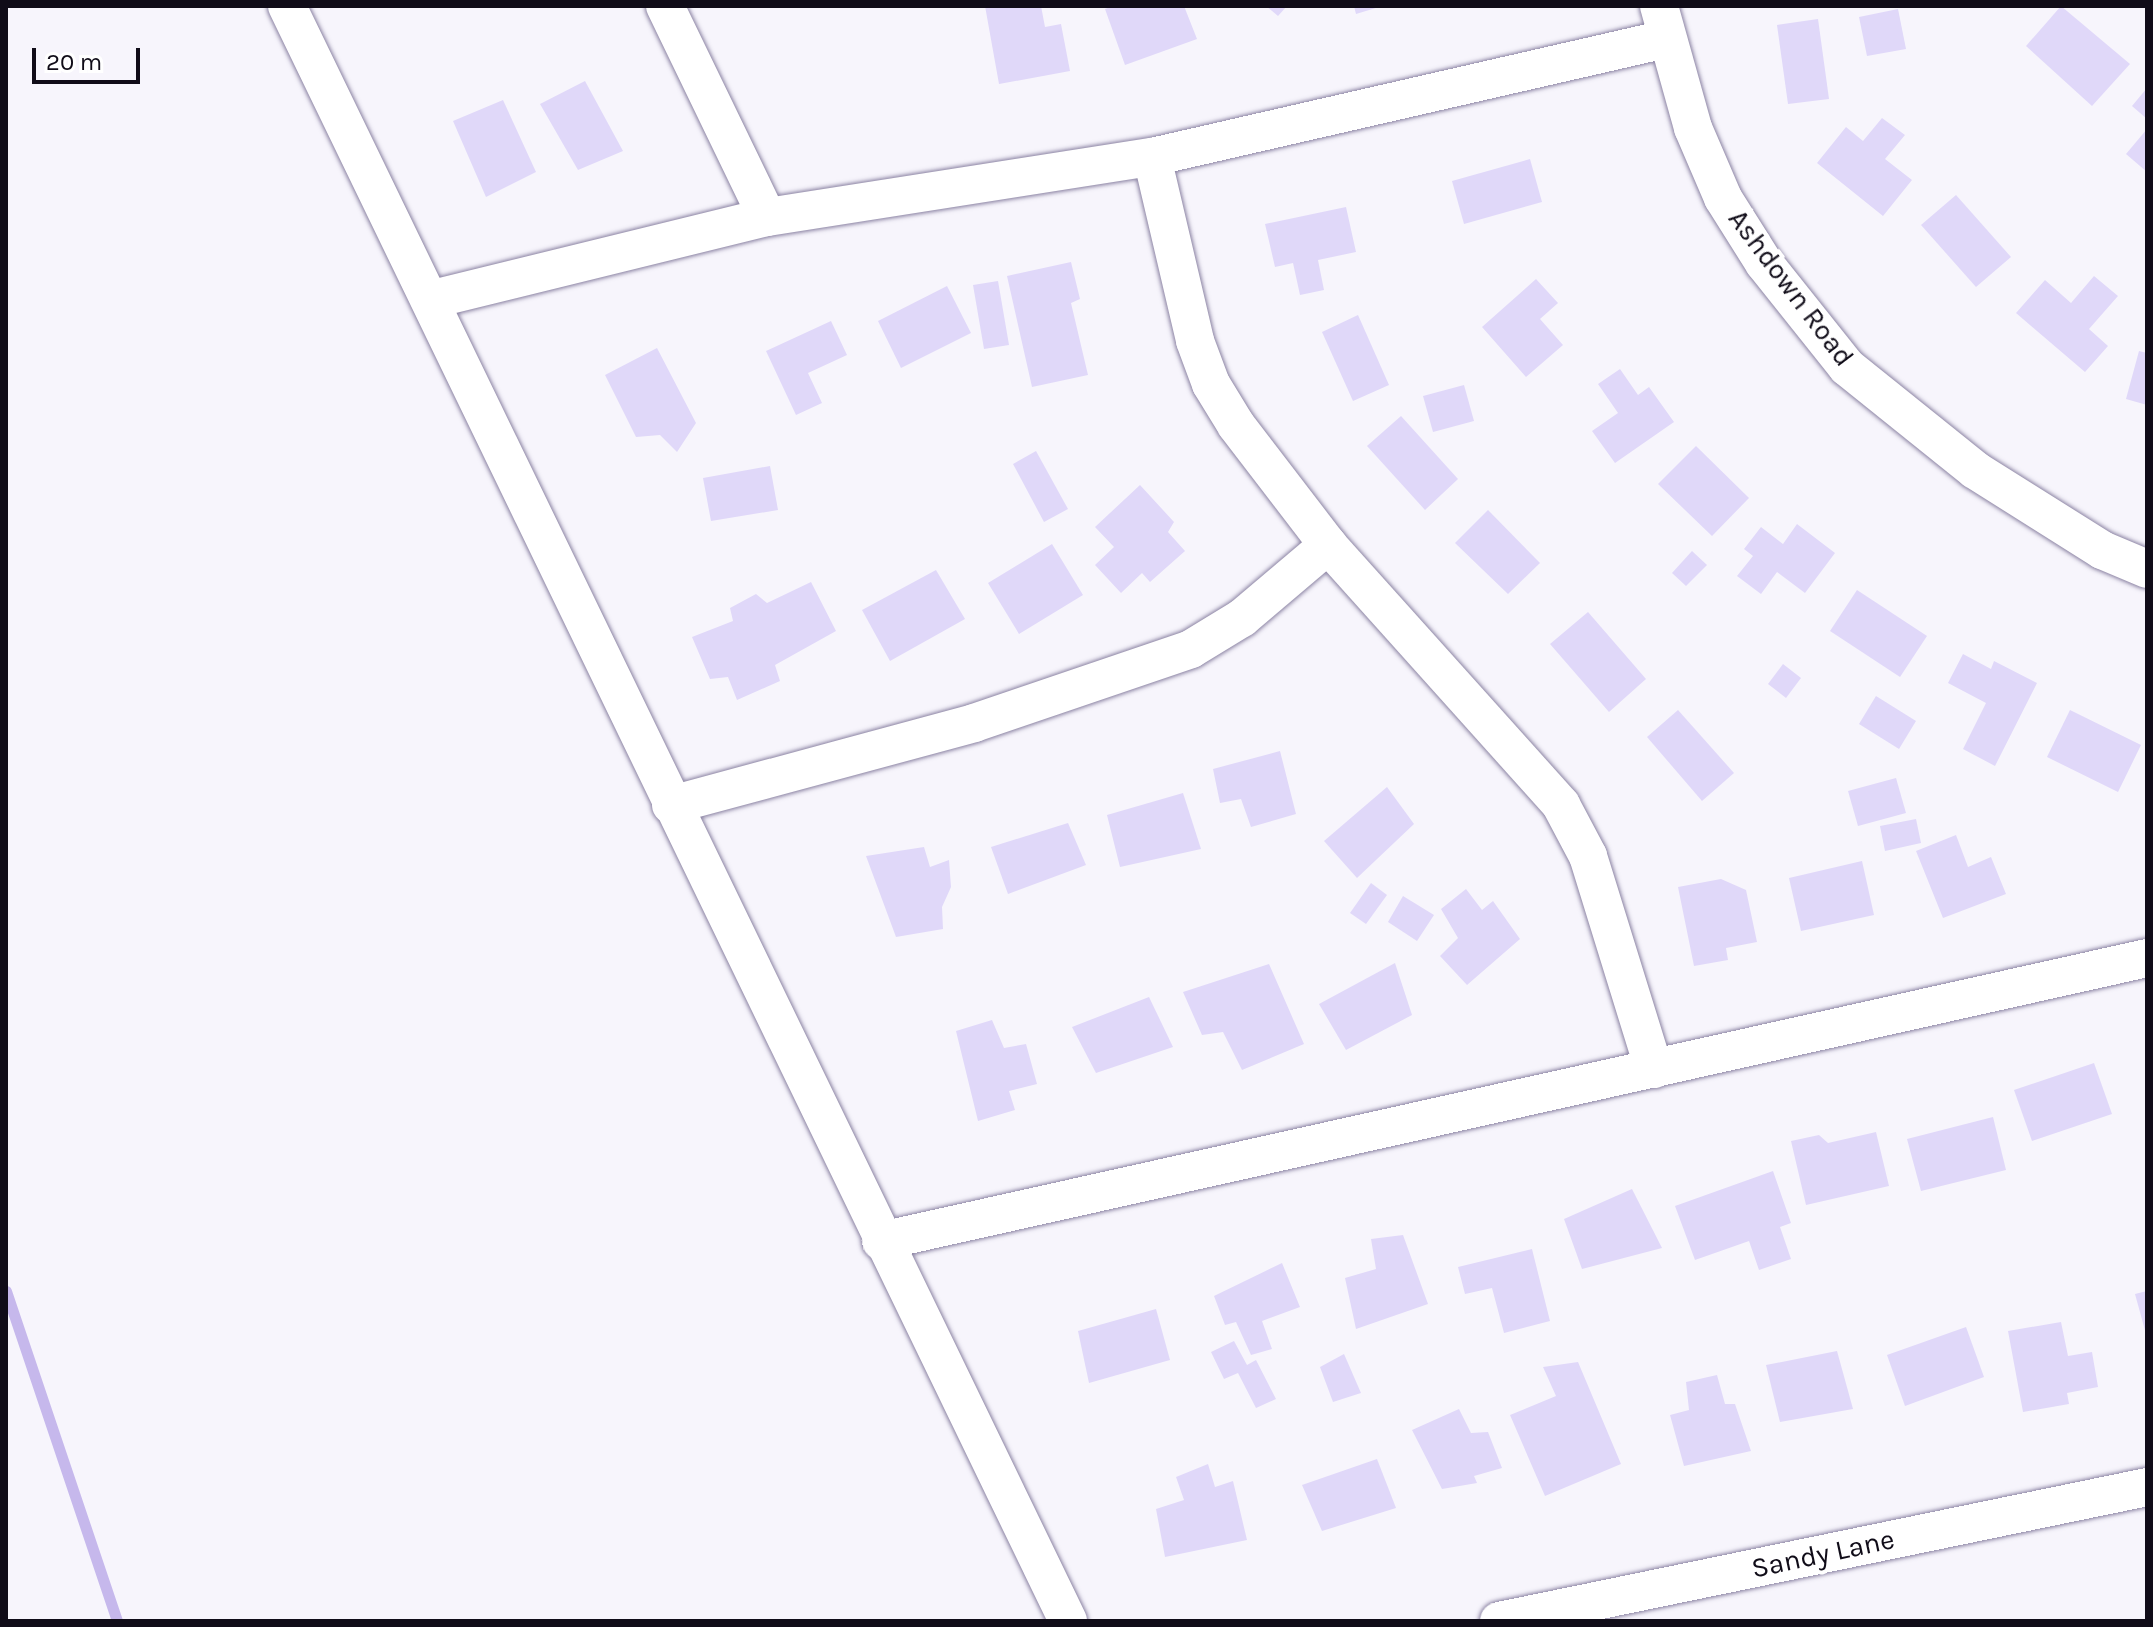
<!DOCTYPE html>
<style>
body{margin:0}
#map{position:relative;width:2153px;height:1627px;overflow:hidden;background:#f7f5fc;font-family:Karla,sans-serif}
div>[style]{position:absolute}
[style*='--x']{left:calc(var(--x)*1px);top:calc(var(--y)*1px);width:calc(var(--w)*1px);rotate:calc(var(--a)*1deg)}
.stream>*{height:11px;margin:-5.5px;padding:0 5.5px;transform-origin:5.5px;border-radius:5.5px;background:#c6b8ec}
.building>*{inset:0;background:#e0d8f9}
.roads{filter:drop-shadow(0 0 2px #8b83a3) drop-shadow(0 0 2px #8b83a3)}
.street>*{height:38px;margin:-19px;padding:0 19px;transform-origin:19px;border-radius:19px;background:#fff}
span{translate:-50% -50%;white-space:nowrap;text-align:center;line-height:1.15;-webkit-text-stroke:8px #fff;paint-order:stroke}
.street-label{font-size:28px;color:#100c18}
.frame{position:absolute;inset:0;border:8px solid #100c18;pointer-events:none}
.scale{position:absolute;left:32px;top:48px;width:108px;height:36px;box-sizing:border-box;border:4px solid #100c18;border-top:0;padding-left:10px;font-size:24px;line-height:28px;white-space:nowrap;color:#100c18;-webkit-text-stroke:6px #fff;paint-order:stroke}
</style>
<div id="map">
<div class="stream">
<div style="--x:6;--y:1291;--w:348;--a:71.4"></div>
</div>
<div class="building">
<div style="clip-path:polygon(985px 6px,1041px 6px,1045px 27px,1061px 24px,1070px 71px,999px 84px)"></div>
<div style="clip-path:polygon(1113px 6px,1184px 6px,1197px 39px,1125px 65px,1105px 9px)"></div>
<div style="clip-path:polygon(1266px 6px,1287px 6px,1278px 16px)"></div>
<div style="clip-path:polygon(1354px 6px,1379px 6px,1379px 7px,1356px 14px)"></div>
<div style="clip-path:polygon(2061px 6px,2130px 64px,2092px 106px,2026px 46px)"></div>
<div style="clip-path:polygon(1898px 9px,1906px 49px,1867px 56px,1859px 17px)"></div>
<div style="clip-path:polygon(1818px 19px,1829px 99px,1788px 104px,1777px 25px)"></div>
<div style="clip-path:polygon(585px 81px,623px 151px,578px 170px,540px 104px)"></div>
<div style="clip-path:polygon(2147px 88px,2147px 119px,2132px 106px)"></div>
<div style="clip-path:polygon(503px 100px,536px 172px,486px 197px,453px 121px)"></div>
<div style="clip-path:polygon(1882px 118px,1905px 135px,1885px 159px,1912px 180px,1883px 216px,1817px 163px,1846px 127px,1863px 141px)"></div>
<div style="clip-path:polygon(2147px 129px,2147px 172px,2126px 154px)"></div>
<div style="clip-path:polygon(1530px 159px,1542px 202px,1464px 224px,1452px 181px)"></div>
<div style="clip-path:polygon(1956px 195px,2011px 257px,1976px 287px,1921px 225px)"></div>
<div style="clip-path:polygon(1346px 207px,1356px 252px,1318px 260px,1324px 290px,1300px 295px,1293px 263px,1275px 267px,1265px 224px)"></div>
<div style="clip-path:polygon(1071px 262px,1080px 299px,1071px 303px,1088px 375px,1032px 387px,1007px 276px)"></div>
<div style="clip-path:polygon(2094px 276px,2118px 296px,2089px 329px,2108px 346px,2085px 372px,2016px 313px,2045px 280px,2071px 303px)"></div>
<div style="clip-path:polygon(1536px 279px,1558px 303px,1540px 319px,1563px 345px,1526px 377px,1482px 327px)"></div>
<div style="clip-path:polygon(998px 281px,1009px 345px,984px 349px,973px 285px)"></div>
<div style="clip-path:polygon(947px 286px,971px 333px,901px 368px,878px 321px)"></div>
<div style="clip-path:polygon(1358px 315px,1389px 385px,1353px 401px,1322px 332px)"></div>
<div style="clip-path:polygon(831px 321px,847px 355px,808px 373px,822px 403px,796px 415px,766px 351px)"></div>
<div style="clip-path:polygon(657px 348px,696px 423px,677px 452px,660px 435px,636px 437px,605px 375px)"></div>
<div style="clip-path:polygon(2139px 351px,2147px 353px,2147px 405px,2126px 399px)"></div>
<div style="clip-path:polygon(1620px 369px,1638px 395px,1649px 387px,1674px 422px,1615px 463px,1592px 431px,1618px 413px,1598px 384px)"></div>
<div style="clip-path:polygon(1464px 385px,1474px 421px,1433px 432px,1423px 396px)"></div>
<div style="clip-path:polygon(1401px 416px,1458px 479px,1425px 510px,1367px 446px)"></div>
<div style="clip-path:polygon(1696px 446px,1749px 498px,1712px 536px,1658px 484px)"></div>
<div style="clip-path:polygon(1036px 451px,1068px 509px,1044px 522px,1013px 464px)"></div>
<div style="clip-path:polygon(770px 466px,778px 510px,711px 521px,703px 478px)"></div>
<div style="clip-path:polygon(1140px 485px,1174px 522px,1168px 532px,1185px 551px,1150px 582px,1142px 573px,1121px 593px,1095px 565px,1114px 547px,1095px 527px)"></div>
<div style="clip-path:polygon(1488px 510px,1540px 563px,1508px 594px,1455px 543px)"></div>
<div style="clip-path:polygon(1797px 524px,1835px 553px,1805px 593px,1777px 572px,1761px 594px,1737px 576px,1753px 556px,1744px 549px,1761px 527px,1783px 544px)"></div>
<div style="clip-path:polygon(1052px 544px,1083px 595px,1019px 634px,988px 583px)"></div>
<div style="clip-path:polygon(1692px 551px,1707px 565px,1686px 586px,1672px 573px)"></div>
<div style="clip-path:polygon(936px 570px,965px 619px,890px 661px,862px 610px)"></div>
<div style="clip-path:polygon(811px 582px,836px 631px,775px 665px,780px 681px,737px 700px,728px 677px,710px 679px,692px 637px,733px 621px,730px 608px,756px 594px,767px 603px)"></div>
<div style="clip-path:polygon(1857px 590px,1927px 636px,1900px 677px,1830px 631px)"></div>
<div style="clip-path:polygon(1588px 612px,1646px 679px,1609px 712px,1550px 644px)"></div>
<div style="clip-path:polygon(1963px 654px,1991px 669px,1994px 661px,2037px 683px,1995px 766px,1963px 749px,1986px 703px,1948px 683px)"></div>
<div style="clip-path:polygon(1783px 664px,1801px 678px,1786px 698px,1768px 684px)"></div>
<div style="clip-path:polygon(1876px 696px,1916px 721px,1899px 749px,1859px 724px)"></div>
<div style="clip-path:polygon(1678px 710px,1734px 773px,1702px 801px,1647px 737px)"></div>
<div style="clip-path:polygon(2070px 710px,2141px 745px,2118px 792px,2047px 757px)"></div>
<div style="clip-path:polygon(1280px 751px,1296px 814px,1251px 827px,1241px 799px,1220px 803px,1213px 769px)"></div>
<div style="clip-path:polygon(1896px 778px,1906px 813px,1858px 826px,1848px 791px)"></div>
<div style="clip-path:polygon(1387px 787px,1414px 824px,1357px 878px,1324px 841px)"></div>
<div style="clip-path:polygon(1183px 793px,1201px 849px,1120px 867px,1107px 815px)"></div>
<div style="clip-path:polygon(1916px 819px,1921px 843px,1885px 851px,1880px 826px)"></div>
<div style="clip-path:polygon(1068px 823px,1086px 865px,1008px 894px,991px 847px)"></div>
<div style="clip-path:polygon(1956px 835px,1968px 867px,1991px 857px,2006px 894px,1943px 918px,1916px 851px)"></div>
<div style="clip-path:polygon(924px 847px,930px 867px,949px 860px,951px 887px,942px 907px,943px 929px,896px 937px,866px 856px)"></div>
<div style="clip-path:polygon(1862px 861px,1874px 915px,1801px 931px,1789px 878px)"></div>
<div style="clip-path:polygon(1721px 879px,1746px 890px,1757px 942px,1726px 948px,1728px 960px,1694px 966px,1678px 887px)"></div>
<div style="clip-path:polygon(1371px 883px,1387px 895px,1366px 924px,1350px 913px)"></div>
<div style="clip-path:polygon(1466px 889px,1482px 910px,1493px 901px,1520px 939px,1467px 985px,1440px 956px,1458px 938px,1441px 909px)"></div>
<div style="clip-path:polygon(1403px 896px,1434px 915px,1417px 941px,1388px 922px)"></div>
<div style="clip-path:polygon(1395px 963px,1412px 1015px,1346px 1050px,1319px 1004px)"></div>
<div style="clip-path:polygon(1269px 964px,1304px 1044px,1242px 1070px,1223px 1032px,1202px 1035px,1183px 992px)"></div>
<div style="clip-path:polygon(1149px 997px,1173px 1047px,1096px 1073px,1072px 1027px)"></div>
<div style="clip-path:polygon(992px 1020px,1004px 1048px,1026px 1044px,1037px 1084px,1009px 1091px,1015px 1110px,978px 1121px,956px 1031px)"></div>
<div style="clip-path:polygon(2094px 1063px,2112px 1114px,2032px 1141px,2014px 1090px)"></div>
<div style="clip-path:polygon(1993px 1117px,2006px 1170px,1921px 1191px,1907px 1139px)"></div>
<div style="clip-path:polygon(1876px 1132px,1889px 1186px,1806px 1205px,1791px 1141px,1819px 1135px,1828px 1143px)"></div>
<div style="clip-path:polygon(1773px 1171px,1791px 1223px,1780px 1227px,1791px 1259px,1759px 1270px,1749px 1241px,1695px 1260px,1675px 1206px)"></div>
<div style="clip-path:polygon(1632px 1189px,1662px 1248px,1582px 1269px,1564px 1219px)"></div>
<div style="clip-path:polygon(1403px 1235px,1428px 1304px,1356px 1329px,1345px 1278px,1376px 1269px,1371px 1239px)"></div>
<div style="clip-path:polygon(1532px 1249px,1550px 1321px,1504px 1333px,1492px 1288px,1465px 1294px,1458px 1267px)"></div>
<div style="clip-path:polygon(1282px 1263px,1300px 1307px,1262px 1321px,1272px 1349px,1251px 1355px,1236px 1322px,1225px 1325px,1214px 1296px)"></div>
<div style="clip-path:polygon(2147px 1291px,2147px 1333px,2146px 1334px,2135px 1294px)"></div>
<div style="clip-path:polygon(1156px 1309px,1170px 1360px,1089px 1383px,1078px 1331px)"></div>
<div style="clip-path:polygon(2061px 1322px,2068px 1356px,2092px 1352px,2098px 1387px,2067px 1393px,2069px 1404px,2023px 1412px,2008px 1331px)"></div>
<div style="clip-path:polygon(1966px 1327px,1984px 1377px,1905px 1406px,1887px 1355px)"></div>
<div style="clip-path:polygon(1234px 1341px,1247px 1365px,1256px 1360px,1276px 1399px,1256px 1408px,1238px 1373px,1224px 1379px,1211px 1352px)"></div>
<div style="clip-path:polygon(1837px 1351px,1853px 1409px,1780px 1422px,1766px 1365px)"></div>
<div style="clip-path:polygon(1344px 1354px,1361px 1393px,1333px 1402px,1320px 1367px)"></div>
<div style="clip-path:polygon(1578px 1362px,1621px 1464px,1545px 1496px,1510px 1415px,1556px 1396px,1543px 1367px)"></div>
<div style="clip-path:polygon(1717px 1375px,1725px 1404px,1735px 1404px,1751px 1451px,1684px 1466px,1670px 1415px,1689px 1410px,1686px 1382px)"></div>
<div style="clip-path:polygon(1459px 1409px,1471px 1433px,1488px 1432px,1502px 1468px,1474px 1476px,1477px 1483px,1442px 1489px,1412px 1430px)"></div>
<div style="clip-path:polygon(1377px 1459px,1396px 1508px,1322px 1531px,1302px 1485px)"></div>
<div style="clip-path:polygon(1208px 1464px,1215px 1487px,1233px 1481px,1247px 1540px,1165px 1557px,1156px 1509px,1184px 1500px,1176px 1477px)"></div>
</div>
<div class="roads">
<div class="street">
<div style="--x:287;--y:6;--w:1794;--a:64.19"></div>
<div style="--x:665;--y:6;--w:234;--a:64.2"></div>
<div style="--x:1659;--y:6;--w:127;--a:74.4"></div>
<div style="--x:1693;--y:128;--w:76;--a:66.8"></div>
<div style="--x:1723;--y:198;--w:77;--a:57.8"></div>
<div style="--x:1764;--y:263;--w:133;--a:51.4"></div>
<div style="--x:1847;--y:367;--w:164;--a:38.8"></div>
<div style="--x:1975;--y:470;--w:150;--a:32.2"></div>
<div style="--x:2102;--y:550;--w:49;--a:22.9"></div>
<div style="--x:1152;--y:157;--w:189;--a:76.8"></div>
<div style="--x:1195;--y:341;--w:46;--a:69.6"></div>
<div style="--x:1211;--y:384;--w:48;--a:58.6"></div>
<div style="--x:1236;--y:425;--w:151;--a:52.5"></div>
<div style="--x:1328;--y:545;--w:349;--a:48.1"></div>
<div style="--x:1561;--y:805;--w:58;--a:62.1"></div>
<div style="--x:1588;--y:856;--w:223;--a:72.8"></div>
<div style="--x:433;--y:299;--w:344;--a:-13.8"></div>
<div style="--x:767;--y:217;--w:390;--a:-8.9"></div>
<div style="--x:1152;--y:157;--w:527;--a:-12.93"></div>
<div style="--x:671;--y:805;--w:314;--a:-15.1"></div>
<div style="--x:974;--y:723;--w:229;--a:-18.8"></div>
<div style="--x:1191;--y:649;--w:60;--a:-31.3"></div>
<div style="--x:1242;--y:618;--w:113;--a:-40.3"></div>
<div style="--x:881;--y:1241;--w:1297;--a:-12.6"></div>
<div style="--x:1499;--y:1621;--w:662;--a:-11.68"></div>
</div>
</div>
<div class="street-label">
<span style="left:1791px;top:288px;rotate:53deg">Ashdown Road</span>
<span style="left:1823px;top:1554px;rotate:-12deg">Sandy Lane</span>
</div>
<div class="frame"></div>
<div class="scale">20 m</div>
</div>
